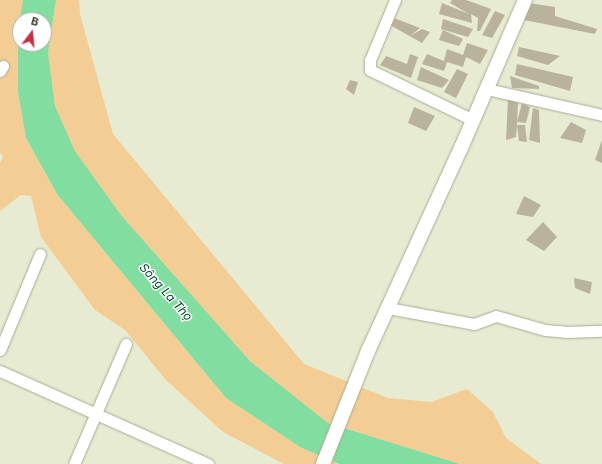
<!DOCTYPE html>
<meta charset="utf-8">
<style>
body{margin:0}
#map{position:relative;width:602px;height:464px;overflow:hidden;background:#e7ebd1;font-family:Inter,sans-serif}
div>[style]{position:absolute}
[style*='--x']{left:calc(var(--x)*1px);top:calc(var(--y)*1px);width:calc(var(--w)*1px);rotate:calc(var(--a)*1deg)}
.green>*{inset:0;background:#f4cd94}
.water>*{inset:0;background:#82dda0}
.building>*{inset:0;background:#b9b39b}
.roads{filter:drop-shadow(0 0 1px #a7ac93) drop-shadow(0 0 1px #a7ac93)}
.minor>*{height:11px;margin:-5.5px;padding:0 5.5px;transform-origin:5.5px;border-radius:5.5px;background:#fff}
.tertiary>*{height:14px;margin:-7px;padding:0 7px;transform-origin:7px;border-radius:7px;background:#fff}
span{translate:-50% -50%;white-space:nowrap;text-align:center;line-height:1.15;-webkit-text-stroke:3px #fff;paint-order:stroke}
.water-label{font-size:12px;color:#014c26;font-style:italic}
.north{position:absolute;left:12px;top:12px;width:40px;height:40px;box-sizing:border-box;background:#fff;border:1px solid #b1b1ad;border-radius:50%;rotate:16deg;font-size:11px;font-weight:700;line-height:16px;text-align:center;color:#3c3d33}
.north::after{content:'';display:block;margin:auto;width:14px;height:18px;background:#c23243;clip-path:polygon(50% 0,100% 100%,50% 72%,0 100%)}
</style>
<div id="map">
<div class="green">
<div style="clip-path:polygon(0 0,23px 0,18px 30px,18px 92px,26px 138px,57px 194px,226px 398px,300px 447px,339px 464px,284px 464px,223px 432px,166px 380px,125px 330px,95px 310px,41px 237px,31px 196px,21px 195px,0 211px,0 163px,3px 157px,0 152px)"></div>
<div style="clip-path:polygon(56px 0,79px 0,80px 14px,113px 134px,304px 364px,388px 398px,431px 402px,467px 389px,493px 412px,506px 438px,541px 464px,460px 464px,328px 423px,250px 361px,121px 215px,75px 151px,55px 106px,48px 53px)"></div>
</div>
<div class="water">
<div style="clip-path:polygon(evenodd,23px 0,56px 0,48px 53px,55px 106px,75px 151px,121px 215px,250px 361px,328px 423px,460px 464px,339px 464px,300px 447px,226px 398px,57px 194px,26px 138px,18px 92px,18px 30px,23px 0,20px 20px,44px 20px,44px 44px,20px 44px,20px 20px)"></div>
</div>
<div class="building">
<div style="clip-path:polygon(452px 0,466px 0,491px 9px,480px 31px,477px 31px,478px 18px,471px 14px,472px 23px,439px 14px,442px 3px,469px 14px,450px 3px)"></div>
<div style="clip-path:polygon(529px 3px,555px 7px,555px 16px,597px 29px,595px 34px,524px 20px)"></div>
<div style="clip-path:polygon(495px 11px,505px 15px,492px 38px,482px 35px)"></div>
<div style="clip-path:polygon(394px 18px,420px 28px,410px 36px,422px 29px,430px 32px,422px 43px,390px 25px)"></div>
<div style="clip-path:polygon(443px 19px,473px 29px,468px 37px,441px 29px)"></div>
<div style="clip-path:polygon(443px 30px,463px 39px,459px 46px,439px 40px)"></div>
<div style="clip-path:polygon(467px 43px,488px 50px,480px 64px,466px 57px,463px 67px,447px 62px,444px 71px,422px 64px,427px 54px,444px 61px,447px 49px,463px 55px)"></div>
<div style="clip-path:polygon(519px 47px,560px 56px,548px 65px,517px 56px)"></div>
<div style="clip-path:polygon(410px 54px,418px 57px,411px 78px,380px 65px,386px 56px,407px 64px)"></div>
<div style="clip-path:polygon(517px 64px,573px 77px,570px 91px,515px 75px)"></div>
<div style="clip-path:polygon(421px 67px,449px 80px,442px 88px,417px 80px)"></div>
<div style="clip-path:polygon(457px 69px,468px 74px,456px 98px,444px 92px)"></div>
<div style="clip-path:polygon(510px 76px,539px 86px,539px 89px,512px 88px)"></div>
<div style="clip-path:polygon(350px 80px,358px 82px,354px 95px,346px 89px)"></div>
<div style="clip-path:polygon(508px 99px,518px 102px,517px 125px,525px 125px,527px 142px,519px 141px,517px 125px,516px 137px,506px 140px)"></div>
<div style="clip-path:polygon(522px 103px,530px 107px,526px 123px,517px 122px)"></div>
<div style="clip-path:polygon(414px 107px,435px 116px,426px 131px,408px 123px)"></div>
<div style="clip-path:polygon(533px 108px,539px 110px,540px 143px,529px 140px)"></div>
<div style="clip-path:polygon(571px 122px,586px 130px,582px 143px,560px 138px)"></div>
<div style="clip-path:polygon(602px 140px,602px 163px,595px 160px)"></div>
<div style="clip-path:polygon(524px 196px,541px 205px,533px 217px,516px 214px)"></div>
<div style="clip-path:polygon(543px 222px,557px 237px,544px 251px,526px 240px)"></div>
<div style="clip-path:polygon(574px 278px,592px 282px,590px 294px,575px 288px)"></div>
</div>
<div class="roads">
<div class="minor">
<div style="--x:395;--y:0;--w:65;--a:112.6"></div>
<div style="--x:370;--y:60;--w:10;--a:90"></div>
<div style="--x:370;--y:70;--w:114;--a:25.9"></div>
<div style="--x:0;--y:71;--w:6;--a:-59"></div>
<div style="--x:487;--y:89;--w:118;--a:12.7"></div>
<div style="--x:388;--y:308;--w:87;--a:10.5"></div>
<div style="--x:474;--y:324;--w:23;--a:-20"></div>
<div style="--x:496;--y:316;--w:51;--a:15.9"></div>
<div style="--x:545;--y:330;--w:21;--a:5"></div>
<div style="--x:566;--y:332;--w:36;--a:-2"></div>
<div style="--x:0;--y:350;--w:104;--a:-67.4"></div>
<div style="--x:0;--y:371;--w:228;--a:24.1"></div>
<div style="--x:74;--y:464;--w:131;--a:-66.6"></div>
</div>
<div class="tertiary">
<div style="--x:323;--y:464;--w:122;--a:-68.3"></div>
<div style="--x:368;--y:351;--w:223;--a:-65.4"></div>
<div style="--x:461;--y:148;--w:161;--a:-66.6"></div>
</div>
</div>
<div class="water-label">
<span style="left:166px;top:292px;rotate:48deg">Sông La Thọ</span>
</div>
<div class="north">B</div>
</div>
